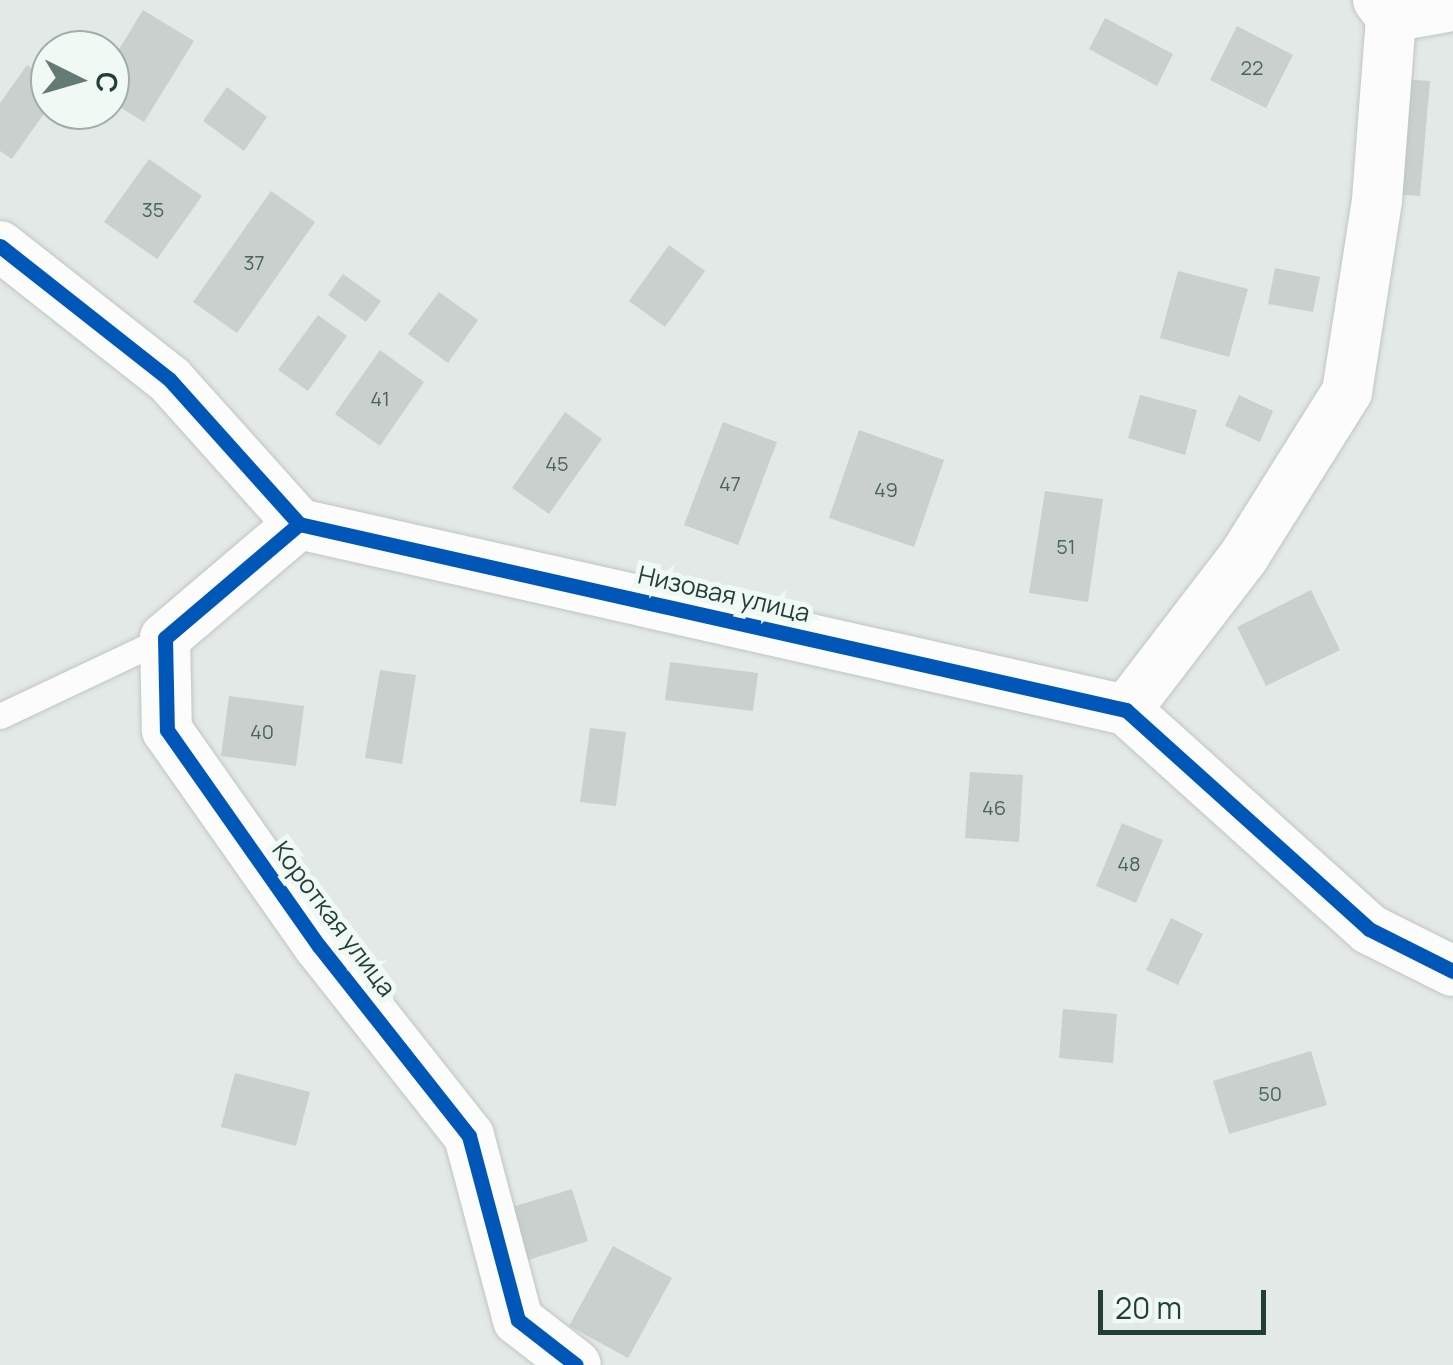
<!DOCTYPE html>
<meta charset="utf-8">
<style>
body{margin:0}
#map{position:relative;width:1453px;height:1365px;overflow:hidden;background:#e3e9e6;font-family:Manrope,sans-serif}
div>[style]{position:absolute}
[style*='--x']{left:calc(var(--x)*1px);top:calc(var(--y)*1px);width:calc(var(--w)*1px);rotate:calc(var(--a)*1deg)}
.building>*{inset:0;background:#cad0ce}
.roads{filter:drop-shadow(0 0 2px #c0c6c4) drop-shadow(0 0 2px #c0c6c4)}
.lane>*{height:25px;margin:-12.5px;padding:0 12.5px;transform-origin:12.5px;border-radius:12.5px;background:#fbfcfb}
.street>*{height:50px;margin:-25px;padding:0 25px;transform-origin:25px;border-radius:25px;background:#fbfcfb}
.cycleway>*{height:15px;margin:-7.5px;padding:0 7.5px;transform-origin:7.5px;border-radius:7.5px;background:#0057b8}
span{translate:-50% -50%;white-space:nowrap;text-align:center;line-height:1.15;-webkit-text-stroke:10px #f1f9f5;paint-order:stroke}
.number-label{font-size:20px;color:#4a645e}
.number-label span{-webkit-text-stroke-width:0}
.street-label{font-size:25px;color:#1f3f38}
.north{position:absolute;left:30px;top:30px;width:100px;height:100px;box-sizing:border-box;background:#f1f9f5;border:2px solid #9dafa9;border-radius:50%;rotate:95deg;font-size:28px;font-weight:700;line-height:40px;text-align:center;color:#1f3f38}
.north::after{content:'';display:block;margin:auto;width:35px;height:45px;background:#647a75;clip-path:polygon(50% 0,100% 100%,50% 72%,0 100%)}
.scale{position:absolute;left:1098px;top:1290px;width:168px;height:45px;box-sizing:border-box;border:5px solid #1f3f38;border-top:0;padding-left:12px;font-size:30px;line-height:35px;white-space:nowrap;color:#1f3f38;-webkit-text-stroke:8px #f1f9f5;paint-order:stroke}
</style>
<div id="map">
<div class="building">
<div style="clip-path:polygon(143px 10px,194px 41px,144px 122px,110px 101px,110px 64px)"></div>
<div style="clip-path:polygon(1105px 18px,1173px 54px,1157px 86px,1089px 49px)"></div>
<div style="clip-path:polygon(1237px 26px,1293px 55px,1266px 108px,1210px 80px)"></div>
<div style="clip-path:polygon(27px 65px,50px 82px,50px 105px,12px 159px,0 151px,0 103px)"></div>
<div style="clip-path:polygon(1402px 79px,1430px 81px,1420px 196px,1392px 194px)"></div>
<div style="clip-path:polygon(227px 87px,267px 117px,244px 151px,203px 121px)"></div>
<div style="clip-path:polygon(149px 159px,202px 196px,157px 259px,104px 222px)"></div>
<div style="clip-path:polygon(271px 191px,315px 222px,237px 333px,193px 302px)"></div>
<div style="clip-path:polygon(669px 245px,705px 271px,665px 327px,629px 301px)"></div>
<div style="clip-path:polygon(1275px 268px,1320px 277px,1313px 312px,1268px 304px)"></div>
<div style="clip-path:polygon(1178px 271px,1248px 289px,1229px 357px,1160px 338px)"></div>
<div style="clip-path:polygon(343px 274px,381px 301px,366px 322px,328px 295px)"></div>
<div style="clip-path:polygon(439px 292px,478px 320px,448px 363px,408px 334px)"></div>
<div style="clip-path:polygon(318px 315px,347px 336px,308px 391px,278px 370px)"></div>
<div style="clip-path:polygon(380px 350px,424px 382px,380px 446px,335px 414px)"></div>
<div style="clip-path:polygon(1140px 395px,1197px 410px,1185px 455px,1128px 438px)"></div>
<div style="clip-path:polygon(1239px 395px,1273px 411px,1260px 442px,1225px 426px)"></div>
<div style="clip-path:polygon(565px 412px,602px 439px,549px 514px,512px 488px)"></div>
<div style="clip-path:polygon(723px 422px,777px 442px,738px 545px,684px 525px)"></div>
<div style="clip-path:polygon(859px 430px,944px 460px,914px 547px,829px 518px)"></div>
<div style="clip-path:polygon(1045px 491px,1103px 499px,1088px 602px,1029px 593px)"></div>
<div style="clip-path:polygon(1311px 590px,1340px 650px,1266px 686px,1237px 627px)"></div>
<div style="clip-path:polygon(670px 662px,758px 673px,753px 711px,665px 700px)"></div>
<div style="clip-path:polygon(380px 670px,416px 675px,402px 764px,365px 758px)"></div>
<div style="clip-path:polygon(229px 696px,304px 706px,296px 766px,221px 756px)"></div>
<div style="clip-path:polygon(590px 728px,626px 732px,616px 806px,580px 802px)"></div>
<div style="clip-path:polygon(970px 772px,1023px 775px,1019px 842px,965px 838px)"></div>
<div style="clip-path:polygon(1122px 823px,1163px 840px,1136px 903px,1096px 886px)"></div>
<div style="clip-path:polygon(1171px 918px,1203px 934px,1178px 985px,1146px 970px)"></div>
<div style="clip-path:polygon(1063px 1009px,1117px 1014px,1113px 1063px,1059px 1058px)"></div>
<div style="clip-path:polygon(1311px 1051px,1327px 1105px,1229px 1134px,1213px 1081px)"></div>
<div style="clip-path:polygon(235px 1073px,310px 1092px,296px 1146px,221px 1127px)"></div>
<div style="clip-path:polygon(572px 1189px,588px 1241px,528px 1260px,512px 1207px)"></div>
<div style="clip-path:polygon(613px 1246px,672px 1278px,628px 1358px,569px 1326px)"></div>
</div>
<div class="roads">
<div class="lane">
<div style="--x:0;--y:716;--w:183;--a:-25.3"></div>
</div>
<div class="street">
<div style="--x:1378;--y:0;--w:21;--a:53"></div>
<div style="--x:1391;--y:17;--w:63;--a:-10.1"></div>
<div style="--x:0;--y:246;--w:216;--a:38.2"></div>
<div style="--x:170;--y:380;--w:193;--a:48.1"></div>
<div style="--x:299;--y:524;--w:848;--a:12.68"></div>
<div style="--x:1126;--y:710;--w:327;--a:42"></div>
<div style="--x:1369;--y:929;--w:94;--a:26.6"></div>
<div style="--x:299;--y:524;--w:176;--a:139.6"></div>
<div style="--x:165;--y:638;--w:92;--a:88.8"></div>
<div style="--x:167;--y:730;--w:264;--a:54.9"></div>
<div style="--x:319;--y:946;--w:242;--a:51.7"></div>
<div style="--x:469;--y:1136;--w:190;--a:75.1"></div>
<div style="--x:518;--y:1320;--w:73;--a:37.8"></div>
<div style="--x:1126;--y:710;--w:194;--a:-52.5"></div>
<div style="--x:1244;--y:556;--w:194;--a:-57.9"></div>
<div style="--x:1347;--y:392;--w:194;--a:-81.1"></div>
<div style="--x:1377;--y:200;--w:184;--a:-85.6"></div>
</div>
</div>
<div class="cycleway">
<div style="--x:0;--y:246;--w:216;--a:38.2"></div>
<div style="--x:170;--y:380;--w:193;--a:48.1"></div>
<div style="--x:299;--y:524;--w:848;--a:12.68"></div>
<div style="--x:1126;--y:710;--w:327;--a:42"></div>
<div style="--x:1369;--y:929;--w:94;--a:26.6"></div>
<div style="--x:299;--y:524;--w:176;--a:139.6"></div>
<div style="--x:165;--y:638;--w:92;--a:88.8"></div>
<div style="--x:167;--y:730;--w:264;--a:54.9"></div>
<div style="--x:319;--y:946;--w:242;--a:51.7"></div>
<div style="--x:469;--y:1136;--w:190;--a:75.1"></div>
<div style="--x:518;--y:1320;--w:73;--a:37.8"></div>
</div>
<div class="number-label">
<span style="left:1252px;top:67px">22</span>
<span style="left:153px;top:209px">35</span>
<span style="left:254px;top:262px">37</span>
<span style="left:380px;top:398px">41</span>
<span style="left:557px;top:463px">45</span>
<span style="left:730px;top:483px">47</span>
<span style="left:886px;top:489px">49</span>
<span style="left:1066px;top:546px">51</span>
<span style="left:262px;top:731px">40</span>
<span style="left:994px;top:807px">46</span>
<span style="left:1129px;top:863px">48</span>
<span style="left:1270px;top:1093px">50</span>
</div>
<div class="street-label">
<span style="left:724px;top:594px;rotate:13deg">Низовая улица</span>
<span style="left:334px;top:919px;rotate:53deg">Короткая улица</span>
</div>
<div class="north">С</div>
<div class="scale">20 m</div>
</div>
